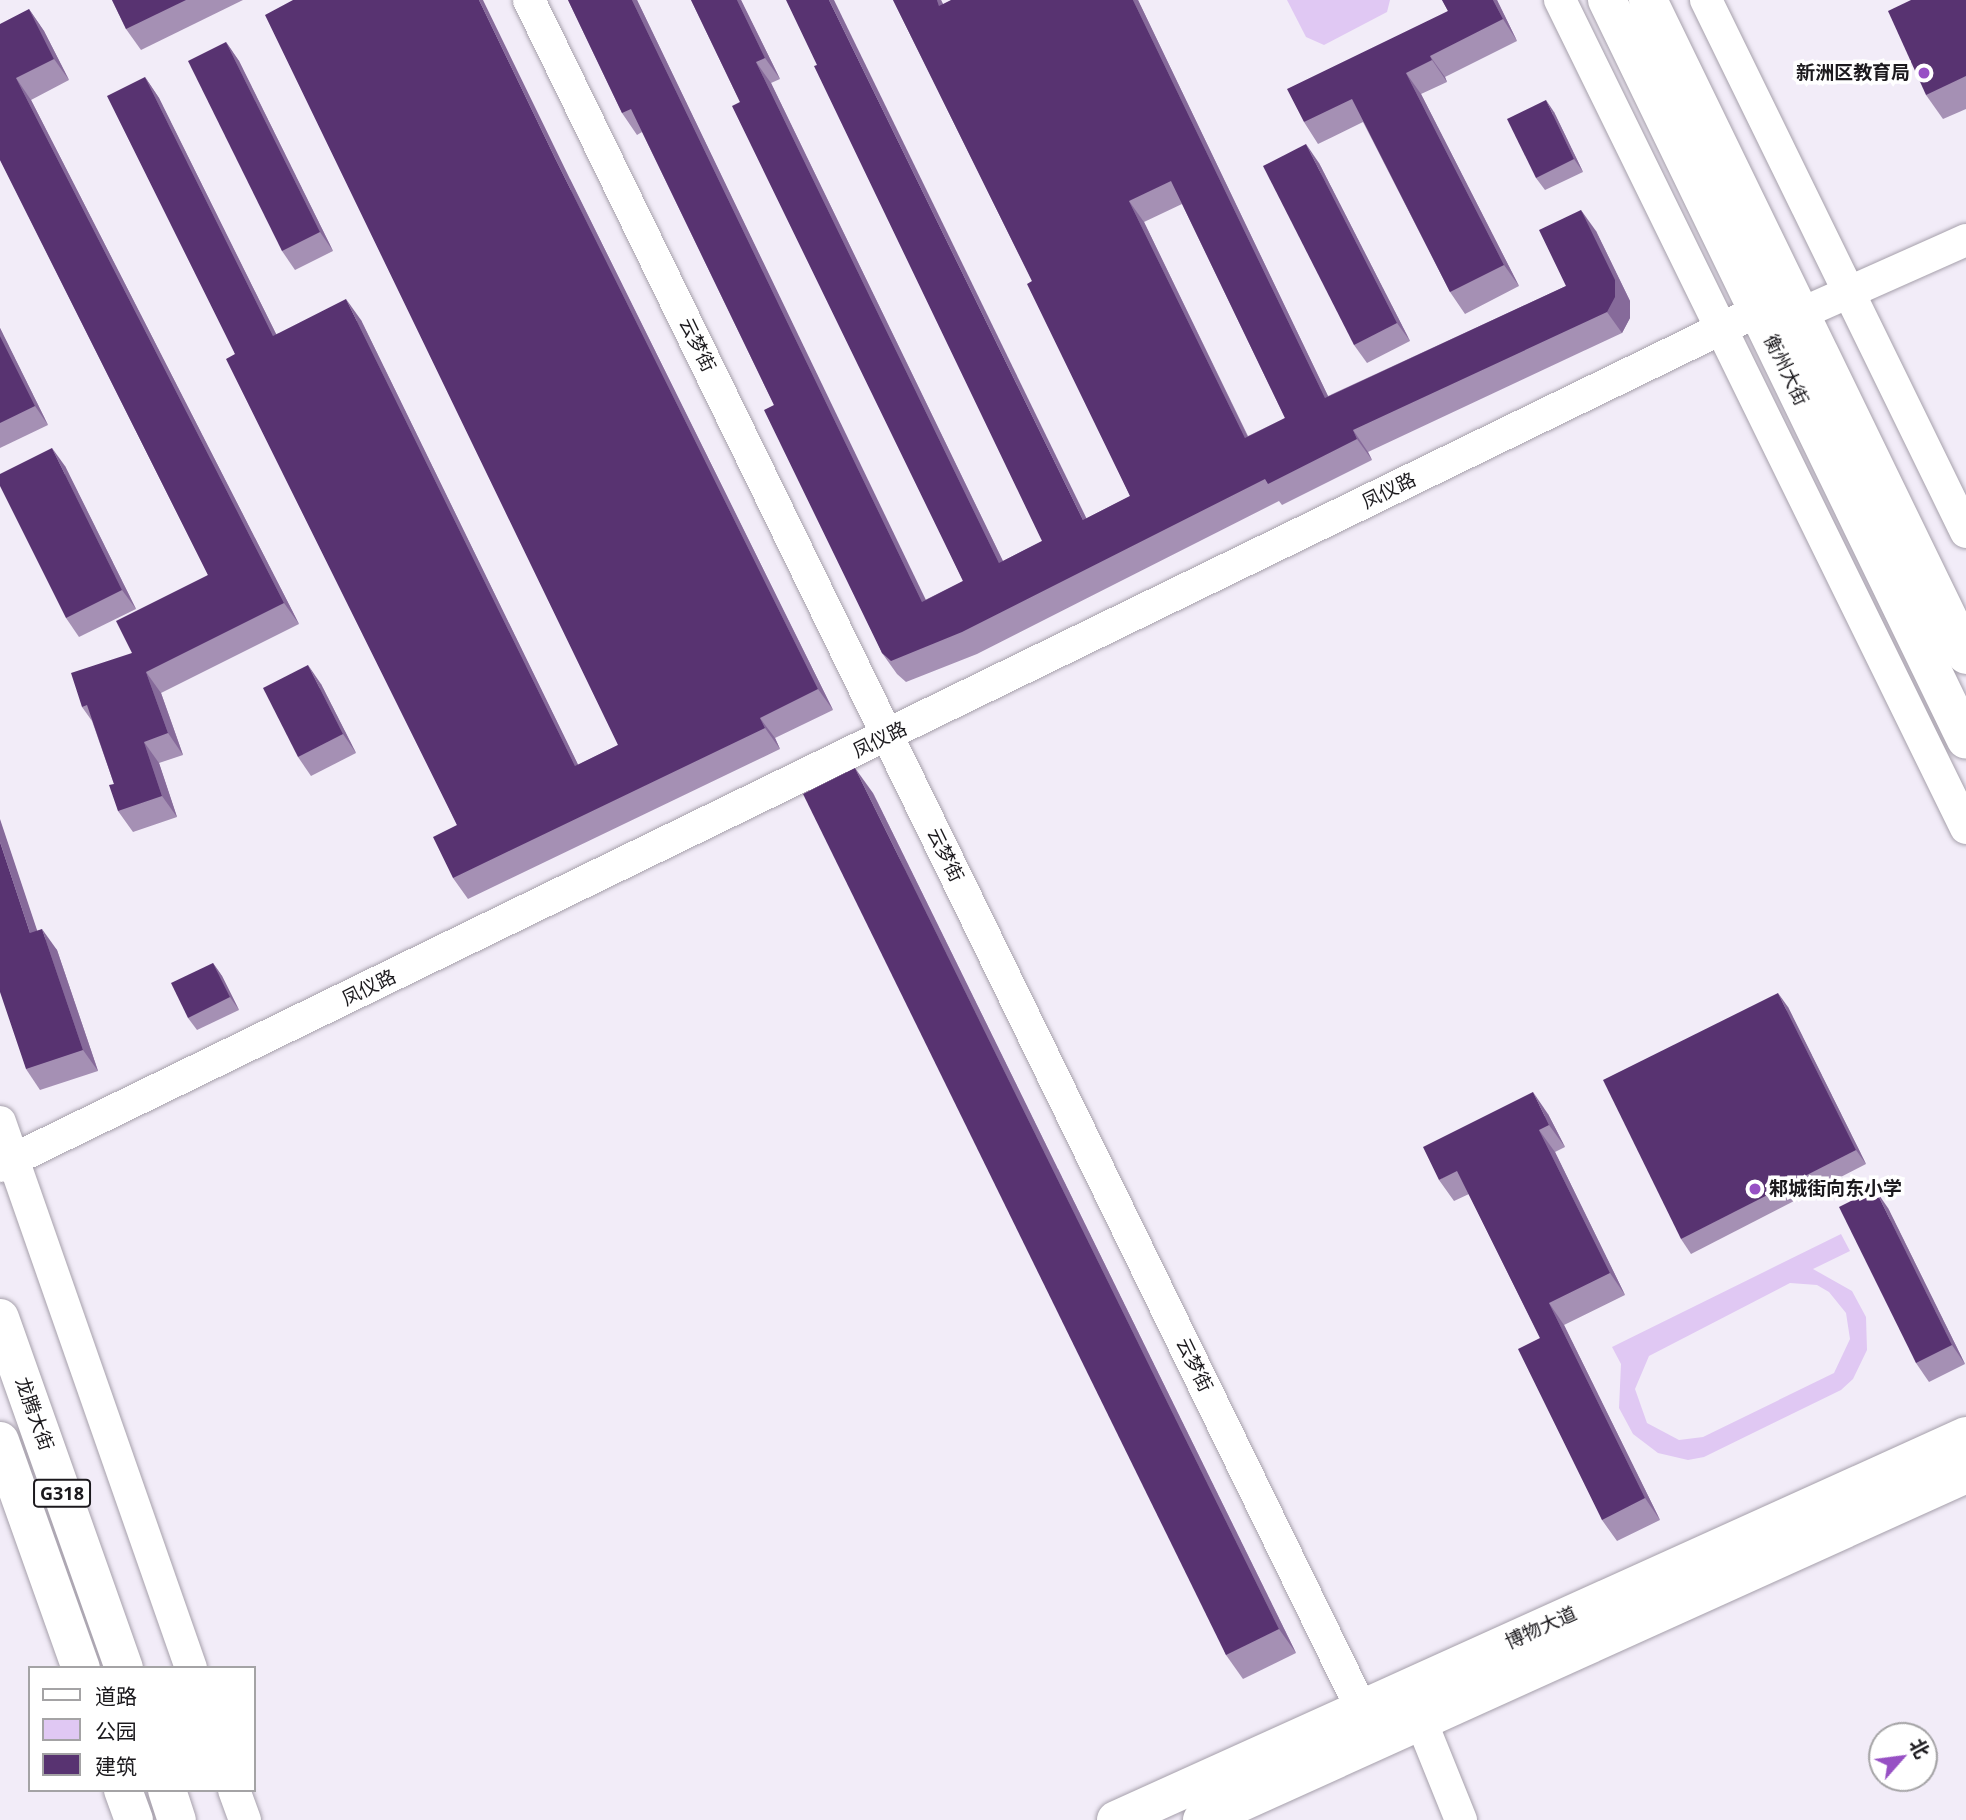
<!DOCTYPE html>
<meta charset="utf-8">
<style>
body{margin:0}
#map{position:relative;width:1966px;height:1820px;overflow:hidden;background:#f2ecf8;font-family:"Noto Sans","Noto Sans SC",sans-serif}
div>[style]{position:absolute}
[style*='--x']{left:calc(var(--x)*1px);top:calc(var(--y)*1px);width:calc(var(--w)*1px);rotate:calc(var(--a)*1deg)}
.green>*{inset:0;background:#e0c8f3}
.roads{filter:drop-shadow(0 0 2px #a6a0ab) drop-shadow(0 0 2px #a6a0ab)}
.minor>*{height:32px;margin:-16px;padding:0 16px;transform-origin:16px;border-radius:16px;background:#fff}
.major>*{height:38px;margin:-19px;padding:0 19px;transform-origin:19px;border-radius:19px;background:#fff}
.highway>*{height:38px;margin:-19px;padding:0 19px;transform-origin:19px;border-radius:19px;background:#fff}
.wall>*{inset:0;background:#a590b4}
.shaded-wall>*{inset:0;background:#866a9a}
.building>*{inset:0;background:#583371}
.dots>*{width:19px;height:19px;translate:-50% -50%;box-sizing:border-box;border:4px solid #fff;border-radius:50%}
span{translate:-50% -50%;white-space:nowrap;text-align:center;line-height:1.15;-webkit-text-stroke:7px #fff;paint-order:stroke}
.shield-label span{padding:2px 5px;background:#fff;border:2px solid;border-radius:5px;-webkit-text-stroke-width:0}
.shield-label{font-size:18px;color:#1b191d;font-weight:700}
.poi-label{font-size:19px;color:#1b191d;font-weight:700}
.right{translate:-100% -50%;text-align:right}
.left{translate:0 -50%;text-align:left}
.street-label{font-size:19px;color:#1b191d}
.legend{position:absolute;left:28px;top:1666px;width:228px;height:126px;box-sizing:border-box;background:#fff;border:2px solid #a4a3a5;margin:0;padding:9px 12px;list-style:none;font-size:21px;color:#1b191d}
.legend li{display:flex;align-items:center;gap:14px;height:35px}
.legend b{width:35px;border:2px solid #a4a3a5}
.north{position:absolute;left:1868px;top:1722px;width:70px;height:70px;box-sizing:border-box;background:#fff;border:2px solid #a4a3a5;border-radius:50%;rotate:62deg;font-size:19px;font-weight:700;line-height:28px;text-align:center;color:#1b191d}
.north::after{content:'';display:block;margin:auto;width:24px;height:32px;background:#9750c4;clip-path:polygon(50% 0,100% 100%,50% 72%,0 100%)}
</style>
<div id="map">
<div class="green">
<div style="clip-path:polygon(1287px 0,1390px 0,1387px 12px,1324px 45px,1306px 37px)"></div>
<div style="clip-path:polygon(evenodd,1841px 1234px,1850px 1251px,1813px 1269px,1852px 1291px,1866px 1317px,1867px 1350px,1853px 1379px,1841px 1390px,1704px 1457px,1688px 1460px,1658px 1453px,1633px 1434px,1619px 1408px,1621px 1364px,1612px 1347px,1841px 1234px,1790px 1283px,1817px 1285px,1829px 1292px,1846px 1313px,1850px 1339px,1834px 1373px,1703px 1437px,1679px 1440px,1647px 1423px,1635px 1389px,1649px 1356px,1790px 1283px)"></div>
</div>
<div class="roads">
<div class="minor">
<div style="--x:529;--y:0;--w:1902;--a:64.03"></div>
<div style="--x:1560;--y:0;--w:922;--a:63.88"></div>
<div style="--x:1706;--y:0;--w:592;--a:63.95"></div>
<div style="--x:1800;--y:314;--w:182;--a:-24"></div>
<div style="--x:0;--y:1122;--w:578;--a:70.72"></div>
<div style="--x:0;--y:1166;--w:1955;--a:-25.94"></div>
<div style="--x:1421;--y:1721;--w:107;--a:68"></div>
<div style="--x:234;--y:1790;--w:32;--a:70"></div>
</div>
<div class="major">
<div style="--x:1607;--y:0;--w:822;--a:64.12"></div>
<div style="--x:1648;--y:0;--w:728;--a:64.1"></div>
<div style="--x:1116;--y:1820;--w:933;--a:-24.31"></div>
<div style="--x:1202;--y:1820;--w:839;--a:-24.36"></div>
</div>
<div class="highway">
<div style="--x:0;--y:1318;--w:371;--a:70.5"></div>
<div style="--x:0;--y:1441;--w:241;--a:70.4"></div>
<div style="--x:123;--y:1790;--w:32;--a:70"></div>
<div style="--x:167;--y:1790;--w:32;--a:72"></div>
</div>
</div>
<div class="wall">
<div style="clip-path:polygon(112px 0,243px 0,141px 50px,126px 29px)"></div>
<div style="clip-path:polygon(evenodd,568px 0,637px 0,925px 600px,963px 581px,740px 102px,691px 0,741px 0,780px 79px,771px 83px,1003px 561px,1130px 496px,1032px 281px,893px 0,941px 0,943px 4px,1138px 0,1328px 396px,1566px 286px,1596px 231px,1630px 301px,1630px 318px,1622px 333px,1368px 452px,1372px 460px,1282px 505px,1279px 501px,977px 654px,906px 682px,897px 674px,882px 653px,774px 405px,642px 132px,637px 135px,622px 113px,568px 0,1182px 204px,1285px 418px,1248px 436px,1144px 222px,1182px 204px)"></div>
<div style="clip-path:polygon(1442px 0,1497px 0,1517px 41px,1445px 77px,1447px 82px,1421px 94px,1519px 286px,1465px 314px,1450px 292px,1363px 122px,1318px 144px,1304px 122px,1448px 11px)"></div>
<div style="clip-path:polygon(1966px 0,1966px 109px,1943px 119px,1926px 95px)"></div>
<div style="clip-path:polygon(29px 9px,44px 31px,69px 80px,31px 100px,299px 624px,161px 693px,183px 755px,159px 763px,177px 817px,133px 832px,118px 811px,114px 784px,92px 721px,82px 707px,132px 653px,208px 575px,0 160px)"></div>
<div style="clip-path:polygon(226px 42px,239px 61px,333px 251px,295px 270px,282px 251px)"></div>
<div style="clip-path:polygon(145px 77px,159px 98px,276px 334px,361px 320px,578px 765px,618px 745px,570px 179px,833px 710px,775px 738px,780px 749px,468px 899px,453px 878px,457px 825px,235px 354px)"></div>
<div style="clip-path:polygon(1554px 112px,1583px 172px,1545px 190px,1536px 178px)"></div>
<div style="clip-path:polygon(1319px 163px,1410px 341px,1367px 363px,1354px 345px)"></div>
<div style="clip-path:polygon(0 328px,48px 425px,0 448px)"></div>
<div style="clip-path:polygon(65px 466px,136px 609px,79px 637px,66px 618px)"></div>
<div style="clip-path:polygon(321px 684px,356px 753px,311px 776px,298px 757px)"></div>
<div style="clip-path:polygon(873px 793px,1296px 1653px,1243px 1679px,1226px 1655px)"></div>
<div style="clip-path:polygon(37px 931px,57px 950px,98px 1071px,40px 1090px,26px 1069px)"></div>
<div style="clip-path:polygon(213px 963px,222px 976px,239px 1010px,197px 1030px,188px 1018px)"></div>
<div style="clip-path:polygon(1788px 1007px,1866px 1164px,1691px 1254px,1681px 1239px)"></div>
<div style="clip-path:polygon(1548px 1114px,1565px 1147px,1555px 1152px,1625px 1295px,1564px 1325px,1660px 1520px,1617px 1541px,1602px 1520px,1540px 1338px,1469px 1194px,1454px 1201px,1439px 1180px)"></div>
<div style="clip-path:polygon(1888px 1208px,1965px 1364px,1929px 1382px,1916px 1363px)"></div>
</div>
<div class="shaded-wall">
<div style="clip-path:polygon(479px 0,483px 0,570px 179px,833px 710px,818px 689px,555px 158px)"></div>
<div style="clip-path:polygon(632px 0,637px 0,937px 623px,922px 602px)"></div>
<div style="clip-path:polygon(737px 0,741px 0,780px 79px,765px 58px)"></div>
<div style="clip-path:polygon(829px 0,834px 0,1098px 542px,1083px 520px)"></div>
<div style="clip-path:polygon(937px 0,941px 0,954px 27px,939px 6px)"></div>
<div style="clip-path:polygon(1133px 0,1138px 0,1339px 419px,1325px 398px)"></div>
<div style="clip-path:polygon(1493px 0,1497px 0,1517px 41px,1503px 19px)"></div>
<div style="clip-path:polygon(29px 9px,44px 31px,69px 80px,54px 59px)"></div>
<div style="clip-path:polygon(226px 42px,239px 61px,333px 251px,320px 232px)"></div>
<div style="clip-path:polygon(1430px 56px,1445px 77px,1447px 82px,1432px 60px)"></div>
<div style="clip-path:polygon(756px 62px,771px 83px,1014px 584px,999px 563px)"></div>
<div style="clip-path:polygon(1406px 73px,1421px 94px,1519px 286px,1504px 265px)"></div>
<div style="clip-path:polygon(145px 77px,159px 98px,287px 356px,273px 336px)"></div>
<div style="clip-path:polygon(16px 78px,31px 100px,299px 624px,284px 603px)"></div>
<div style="clip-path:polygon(1546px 100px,1554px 112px,1583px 172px,1574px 159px)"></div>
<div style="clip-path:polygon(1306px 144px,1319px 163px,1410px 341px,1397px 323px)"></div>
<div style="clip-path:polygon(1129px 201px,1144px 222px,1259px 460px,1245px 438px)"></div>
<div style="clip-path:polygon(1581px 210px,1596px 231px,1630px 301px,1630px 318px,1622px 333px,1607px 312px)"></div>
<div style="clip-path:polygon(346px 299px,361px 320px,589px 787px,575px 766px)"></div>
<div style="clip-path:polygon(0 328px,48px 425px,35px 406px,0 336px)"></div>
<div style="clip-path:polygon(1353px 430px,1368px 452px,1372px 460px,1357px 439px)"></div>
<div style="clip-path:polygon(52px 448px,65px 466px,136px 609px,122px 590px)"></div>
<div style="clip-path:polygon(308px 665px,321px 684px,356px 753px,343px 734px)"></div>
<div style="clip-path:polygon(146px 672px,161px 693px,183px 755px,168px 733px)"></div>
<div style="clip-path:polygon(760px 718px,775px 738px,780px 749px,765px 728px)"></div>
<div style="clip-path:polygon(144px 742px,159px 763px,177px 817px,162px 796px)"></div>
<div style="clip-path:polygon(855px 768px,873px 793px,1296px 1653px,1279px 1629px)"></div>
<div style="clip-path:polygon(0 819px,45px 954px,30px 933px,0 842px)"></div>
<div style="clip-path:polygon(42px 929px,57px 950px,98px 1071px,83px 1050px)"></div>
<div style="clip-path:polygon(213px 963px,222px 976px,239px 1010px,230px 997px)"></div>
<div style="clip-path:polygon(1778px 993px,1788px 1007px,1866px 1164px,1856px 1150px)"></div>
<div style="clip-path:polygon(1533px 1092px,1548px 1114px,1565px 1147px,1549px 1125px)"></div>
<div style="clip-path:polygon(1539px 1130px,1555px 1152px,1625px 1295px,1610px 1273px)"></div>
<div style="clip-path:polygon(1875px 1189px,1888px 1208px,1965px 1364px,1952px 1345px)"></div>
<div style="clip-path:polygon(1549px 1303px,1564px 1325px,1660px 1520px,1645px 1498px)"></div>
</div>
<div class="building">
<div style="clip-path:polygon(112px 0,186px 0,126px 29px)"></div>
<div style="clip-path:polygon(293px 0,479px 0,555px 158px,818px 689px,760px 718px,765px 728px,453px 878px,433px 837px,457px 825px,226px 359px,235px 354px,107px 96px,145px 77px,273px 336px,346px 299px,575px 766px,618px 745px,265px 15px)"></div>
<div style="clip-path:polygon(evenodd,568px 0,632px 0,922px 602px,963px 581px,732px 106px,740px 102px,691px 0,737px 0,765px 58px,756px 62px,999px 563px,1042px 541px,814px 66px,817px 65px,786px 0,829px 0,1083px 520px,1130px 496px,1027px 284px,1032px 281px,893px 0,937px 0,939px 6px,951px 0,1133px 0,1325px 398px,1566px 286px,1539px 230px,1581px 210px,1615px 280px,1615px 297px,1607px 312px,1353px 430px,1357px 439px,1268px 484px,1265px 479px,962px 632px,891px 661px,882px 653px,764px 410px,774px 405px,631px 109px,622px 113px,568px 0,1171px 181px,1285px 418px,1245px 438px,1129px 201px,1171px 181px)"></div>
<div style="clip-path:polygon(1442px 0,1493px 0,1503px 19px,1430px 56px,1432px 60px,1406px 73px,1504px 265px,1450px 292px,1352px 99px,1304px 122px,1287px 89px,1448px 11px)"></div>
<div style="clip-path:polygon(1911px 0,1966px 0,1966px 76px,1926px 95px,1888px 11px)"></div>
<div style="clip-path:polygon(29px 9px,54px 59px,16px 78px,284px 603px,146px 672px,168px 733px,144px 742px,162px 796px,118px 811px,109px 785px,114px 784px,87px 705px,82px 707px,71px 673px,132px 653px,116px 621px,208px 575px,0 160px,0 24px)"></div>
<div style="clip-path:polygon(226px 42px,320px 232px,282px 251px,188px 61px)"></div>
<div style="clip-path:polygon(1546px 100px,1574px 159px,1536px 178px,1507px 119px)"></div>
<div style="clip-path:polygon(1306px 144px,1397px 323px,1354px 345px,1263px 166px)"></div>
<div style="clip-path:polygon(0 336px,35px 406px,0 423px)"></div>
<div style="clip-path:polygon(52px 448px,122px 590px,66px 618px,0 486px,0 474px)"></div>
<div style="clip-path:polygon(308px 665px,343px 734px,298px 757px,263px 688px)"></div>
<div style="clip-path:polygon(855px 768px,1279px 1629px,1226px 1655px,803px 794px)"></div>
<div style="clip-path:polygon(0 842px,30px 933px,42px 929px,83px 1050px,26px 1069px,0 992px)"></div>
<div style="clip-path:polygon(213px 963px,230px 997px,188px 1018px,171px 983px)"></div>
<div style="clip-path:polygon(1778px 993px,1856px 1150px,1681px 1239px,1603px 1080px)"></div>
<div style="clip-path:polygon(1533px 1092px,1549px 1125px,1539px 1130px,1610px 1273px,1549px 1303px,1645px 1498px,1602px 1520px,1518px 1349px,1540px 1338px,1457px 1171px,1439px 1180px,1423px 1147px)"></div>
<div style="clip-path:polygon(1875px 1189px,1952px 1345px,1916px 1363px,1839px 1207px)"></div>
</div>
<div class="dots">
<div style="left:1924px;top:73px;background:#9750c4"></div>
<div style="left:1755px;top:1189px;background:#9750c4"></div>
</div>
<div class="shield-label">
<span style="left:62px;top:1493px">G318</span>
</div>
<div class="poi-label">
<span class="right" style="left:1910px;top:73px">新洲区教育局</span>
<span class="left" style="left:1769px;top:1189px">邾城街向东小学</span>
</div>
<div class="street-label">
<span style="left:697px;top:345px;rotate:64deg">云梦街</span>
<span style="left:1786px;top:370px;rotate:64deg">衡州大街</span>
<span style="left:1389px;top:491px;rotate:-26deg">凤仪路</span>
<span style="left:880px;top:740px;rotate:-26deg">凤仪路</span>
<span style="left:945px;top:855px;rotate:64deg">云梦街</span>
<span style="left:369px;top:988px;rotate:-26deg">凤仪路</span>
<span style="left:1194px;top:1365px;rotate:64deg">云梦街</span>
<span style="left:34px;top:1414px;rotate:70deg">龙腾大街</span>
<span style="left:1541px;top:1628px;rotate:-24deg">博物大道</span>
</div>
<ul class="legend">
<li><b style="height:9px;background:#fff"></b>道路</li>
<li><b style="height:19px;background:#e0c8f3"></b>公园</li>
<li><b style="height:19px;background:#583371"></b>建筑</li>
</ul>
<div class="north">北</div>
</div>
